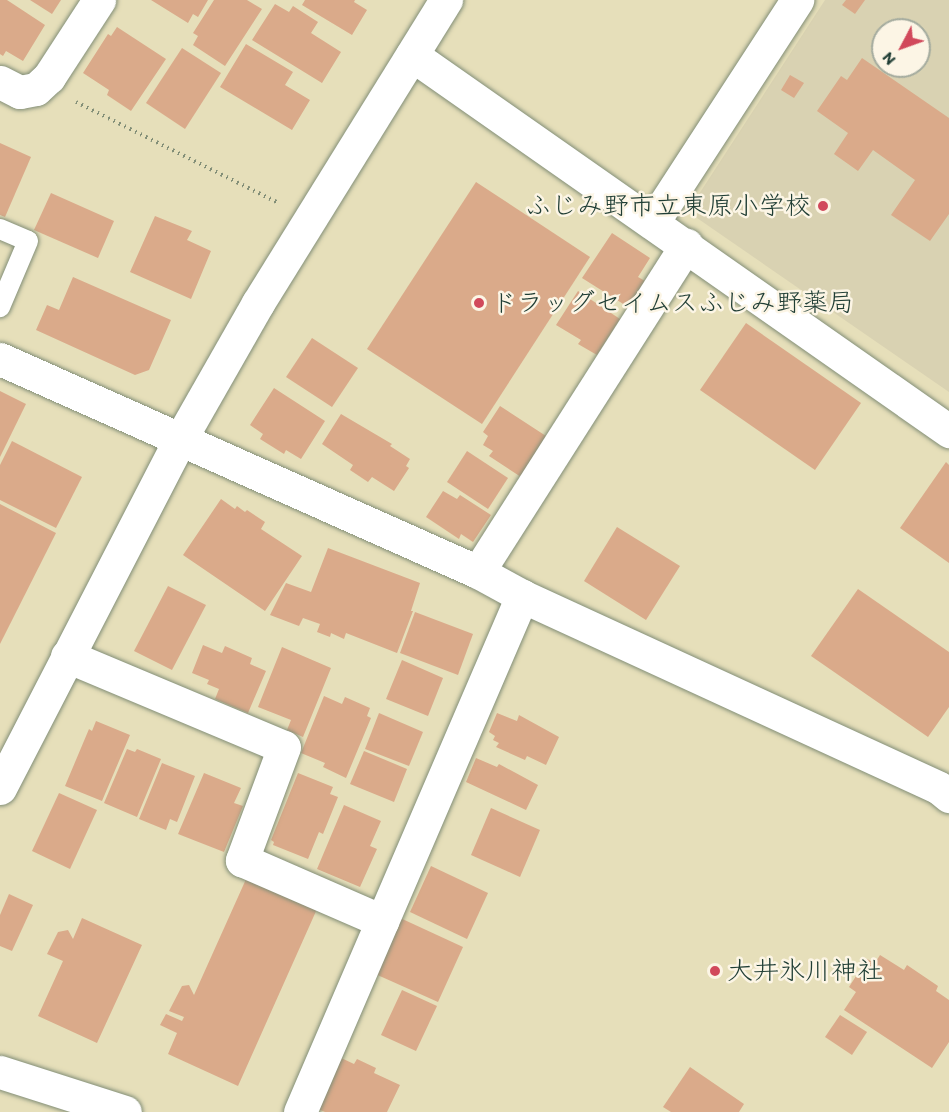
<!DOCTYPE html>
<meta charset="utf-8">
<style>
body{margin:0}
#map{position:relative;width:949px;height:1112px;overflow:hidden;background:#e6dfba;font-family:Itim,"Klee One",sans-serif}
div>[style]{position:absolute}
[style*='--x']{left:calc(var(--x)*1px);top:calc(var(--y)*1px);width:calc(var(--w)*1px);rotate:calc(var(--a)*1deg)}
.built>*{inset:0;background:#d9d2b2}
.building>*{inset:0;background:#daaa8a}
.path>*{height:4px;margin-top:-2px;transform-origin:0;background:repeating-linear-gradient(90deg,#828e77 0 1.5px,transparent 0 6px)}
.roads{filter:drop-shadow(0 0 2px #828e77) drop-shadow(0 0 2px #828e77)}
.lane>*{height:20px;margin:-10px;padding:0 10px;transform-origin:10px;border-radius:10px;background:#fff}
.street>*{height:33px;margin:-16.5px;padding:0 16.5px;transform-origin:16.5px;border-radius:16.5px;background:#fff}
.secondary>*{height:33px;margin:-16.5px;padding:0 16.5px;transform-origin:16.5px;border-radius:16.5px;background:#fff}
.dots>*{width:16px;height:16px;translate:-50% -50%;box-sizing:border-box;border:3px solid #fcf5e5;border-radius:50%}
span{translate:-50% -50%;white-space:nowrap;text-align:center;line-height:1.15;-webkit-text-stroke:5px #fcf5e5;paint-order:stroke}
.poi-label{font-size:26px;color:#1f3d34}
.right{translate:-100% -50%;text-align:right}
.left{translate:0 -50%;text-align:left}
.north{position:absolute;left:871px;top:18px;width:60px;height:60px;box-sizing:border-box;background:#fcf5e5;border:2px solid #a4ab9e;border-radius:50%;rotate:229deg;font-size:16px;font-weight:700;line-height:24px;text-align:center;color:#1f3d34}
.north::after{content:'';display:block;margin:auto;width:21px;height:27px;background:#d1495b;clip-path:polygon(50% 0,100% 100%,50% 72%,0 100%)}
</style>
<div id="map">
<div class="built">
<div style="clip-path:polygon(evenodd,825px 0,949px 0,949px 392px,697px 218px,699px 194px,825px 0,883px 30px,919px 30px,919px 66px,883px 66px,883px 30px)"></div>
</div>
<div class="building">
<div style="clip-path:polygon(0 0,7px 0,45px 25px,23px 61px,6px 51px,3px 56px,0 54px)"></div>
<div style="clip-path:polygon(30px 0,61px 0,52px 14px)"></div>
<div style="clip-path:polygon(151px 0,208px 0,198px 17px,193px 14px,188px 23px)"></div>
<div style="clip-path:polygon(214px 0,247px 0,262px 9px,225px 66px,193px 45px,198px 36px,193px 33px)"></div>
<div style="clip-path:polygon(305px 0,355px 0,354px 2px,367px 10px,352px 35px,302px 5px)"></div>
<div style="clip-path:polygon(846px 0,865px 0,855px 14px,842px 5px)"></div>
<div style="clip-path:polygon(275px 4px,289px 12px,293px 6px,318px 22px,311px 33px,341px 52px,322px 83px,252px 40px)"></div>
<div style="clip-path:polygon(117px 27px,166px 59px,131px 111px,107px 95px,109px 90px,83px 73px,108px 34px,111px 36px)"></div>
<div style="clip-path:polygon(246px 44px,293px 72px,285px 85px,310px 100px,292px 130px,220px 87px)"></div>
<div style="clip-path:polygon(182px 48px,221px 73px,185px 129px,146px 103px)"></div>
<div style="clip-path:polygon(862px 58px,949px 118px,949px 214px,930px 241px,891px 215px,915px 180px,873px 150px,858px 171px,834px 154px,848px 133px,817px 111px,841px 76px,847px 80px)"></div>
<div style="clip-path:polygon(790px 75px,804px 83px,794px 98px,781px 90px)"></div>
<div style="clip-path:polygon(0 143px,31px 157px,5px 217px,0 215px)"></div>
<div style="clip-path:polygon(476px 182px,590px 257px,482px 424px,367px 349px)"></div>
<div style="clip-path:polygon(51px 193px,114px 221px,98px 258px,34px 230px)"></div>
<div style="clip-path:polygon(155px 216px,192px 231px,187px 240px,211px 251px,191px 299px,130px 272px)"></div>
<div style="clip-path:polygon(612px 233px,650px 258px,638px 277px,645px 281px,628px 307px,582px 278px)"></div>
<div style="clip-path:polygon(73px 277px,171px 320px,149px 370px,135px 375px,36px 330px,47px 305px,59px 310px)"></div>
<div style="clip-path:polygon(578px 291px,620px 319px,597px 355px,578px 344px,581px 340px,556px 325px)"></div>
<div style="clip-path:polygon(746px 323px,861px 403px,815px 470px,700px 390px)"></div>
<div style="clip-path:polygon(312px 338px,358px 368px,332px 407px,286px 377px)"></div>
<div style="clip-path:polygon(274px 388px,325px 421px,301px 459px,286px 450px,284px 454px,260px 439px,263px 434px,250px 425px)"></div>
<div style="clip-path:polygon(0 391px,26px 404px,0 457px)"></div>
<div style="clip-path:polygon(500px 406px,546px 436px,521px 477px,489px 456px,493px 451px,483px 445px,488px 436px,483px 432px)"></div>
<div style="clip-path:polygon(341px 414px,392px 444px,390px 446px,410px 459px,406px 466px,409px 468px,394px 491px,372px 477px,368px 482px,350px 470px,353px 465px,322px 444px)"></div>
<div style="clip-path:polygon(12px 441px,82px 477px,56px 528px,0 500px,0 465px)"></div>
<div style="clip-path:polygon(467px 451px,508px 478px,488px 509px,447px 482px)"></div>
<div style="clip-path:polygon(946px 462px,949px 465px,949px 563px,900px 528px)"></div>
<div style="clip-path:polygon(443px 491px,457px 499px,460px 495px,491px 515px,473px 542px,461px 534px,459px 539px,426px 517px)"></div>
<div style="clip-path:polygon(221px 499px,235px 509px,237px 506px,245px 512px,247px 510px,265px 522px,261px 529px,302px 556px,265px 611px,183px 555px)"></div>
<div style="clip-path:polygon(0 504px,56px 533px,0 644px)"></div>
<div style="clip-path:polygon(617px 527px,680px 566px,646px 620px,584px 581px)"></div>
<div style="clip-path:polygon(328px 548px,420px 583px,411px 611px,413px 611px,397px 653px,346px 633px,344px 639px,331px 633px,330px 637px,317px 632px,320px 624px,303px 618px,299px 626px,270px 615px,286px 583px,311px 592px)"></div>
<div style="clip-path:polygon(168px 586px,206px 605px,172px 670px,134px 651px)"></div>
<div style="clip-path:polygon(858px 589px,949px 652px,949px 707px,928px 737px,811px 656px)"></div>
<div style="clip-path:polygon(415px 612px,473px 634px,458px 675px,400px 653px)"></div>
<div style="clip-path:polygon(203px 645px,222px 653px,225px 646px,252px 658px,250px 664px,266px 671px,248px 713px,215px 699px,219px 689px,207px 684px,209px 680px,192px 673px)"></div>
<div style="clip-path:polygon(282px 647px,331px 668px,303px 737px,287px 730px,291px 720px,258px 707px)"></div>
<div style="clip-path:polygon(402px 660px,443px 678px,428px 716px,386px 699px)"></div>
<div style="clip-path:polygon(324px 696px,342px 704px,345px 697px,370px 708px,367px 716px,371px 718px,346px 778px,323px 767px,325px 763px,301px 753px)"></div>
<div style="clip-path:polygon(379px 713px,423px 732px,409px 766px,365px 749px)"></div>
<div style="clip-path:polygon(497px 713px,517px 721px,519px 715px,559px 737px,546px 765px,527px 756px,525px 760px,496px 747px,499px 743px,493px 740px,495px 736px,489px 732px)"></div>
<div style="clip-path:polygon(96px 721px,130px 735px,102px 801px,65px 786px,89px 729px,92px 731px)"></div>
<div style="clip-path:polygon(127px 749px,135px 752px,137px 749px,161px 759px,137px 817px,104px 803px)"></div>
<div style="clip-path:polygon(364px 751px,407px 769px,394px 802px,350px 784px)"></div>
<div style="clip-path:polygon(476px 758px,497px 767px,499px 764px,538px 785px,526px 810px,466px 782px)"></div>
<div style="clip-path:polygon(162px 763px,195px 776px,177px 822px,170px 819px,166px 830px,139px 819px)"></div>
<div style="clip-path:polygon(204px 773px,241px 788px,234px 803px,243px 806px,224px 852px,178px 834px)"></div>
<div style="clip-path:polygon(298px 773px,333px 787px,330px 794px,338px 797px,323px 834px,319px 832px,308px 859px,273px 845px,274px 842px,271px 840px)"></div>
<div style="clip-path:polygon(59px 793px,97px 810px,70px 869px,32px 851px)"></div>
<div style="clip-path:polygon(344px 805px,381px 821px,370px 846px,377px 849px,360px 887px,317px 869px)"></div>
<div style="clip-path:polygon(491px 808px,540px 830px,520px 877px,471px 855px)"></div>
<div style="clip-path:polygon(431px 866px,488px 893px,467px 939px,410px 912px)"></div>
<div style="clip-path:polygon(247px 877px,317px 909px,238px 1086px,168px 1054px,177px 1033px,160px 1025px,166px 1014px,182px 1021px,184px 1017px,169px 1011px,182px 986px,189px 985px,194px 995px)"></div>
<div style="clip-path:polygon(9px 894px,33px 905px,12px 951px,0 946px,0 915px)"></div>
<div style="clip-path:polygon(398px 917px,463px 947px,438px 1002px,373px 973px)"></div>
<div style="clip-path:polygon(82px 918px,142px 945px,97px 1043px,38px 1016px,63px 961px,47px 954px,58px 932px,68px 930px,73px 939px)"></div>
<div style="clip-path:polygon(880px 955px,904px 970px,907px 965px,938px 986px,936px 991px,949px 1000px,949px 1042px,932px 1068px,844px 1010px,856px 992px,849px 987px,867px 959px,875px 963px)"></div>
<div style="clip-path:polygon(402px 990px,437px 1006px,416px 1051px,381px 1035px)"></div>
<div style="clip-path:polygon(840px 1015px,867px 1032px,852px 1055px,825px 1037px)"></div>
<div style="clip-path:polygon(337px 1056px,354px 1064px,357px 1059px,376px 1068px,374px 1073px,400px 1085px,387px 1112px,325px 1112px,313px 1107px)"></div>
<div style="clip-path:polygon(690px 1067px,744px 1104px,739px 1112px,671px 1112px,663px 1107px)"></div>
</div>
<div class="path">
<div style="--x:76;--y:102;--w:225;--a:26.5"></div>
</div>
<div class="roads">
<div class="lane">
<div style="--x:0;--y:229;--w:30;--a:23"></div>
<div style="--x:28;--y:241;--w:72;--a:113"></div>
</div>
<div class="street">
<div style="--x:412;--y:55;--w:656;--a:35"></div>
<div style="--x:0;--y:82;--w:22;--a:27"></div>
<div style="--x:20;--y:92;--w:16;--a:-11"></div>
<div style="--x:36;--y:89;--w:18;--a:-43"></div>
<div style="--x:49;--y:77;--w:92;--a:-57"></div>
<div style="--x:653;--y:222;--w:265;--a:-57"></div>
<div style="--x:0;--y:359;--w:523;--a:24.02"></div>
<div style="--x:478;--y:572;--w:50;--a:28.6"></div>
<div style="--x:522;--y:596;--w:459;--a:24.7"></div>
<div style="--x:939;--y:788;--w:13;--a:39"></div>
<div style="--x:478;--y:572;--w:388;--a:-57.5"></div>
<div style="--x:67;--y:656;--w:235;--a:22.8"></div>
<div style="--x:284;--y:747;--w:121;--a:110.4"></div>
<div style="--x:242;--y:860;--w:153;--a:23.5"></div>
<div style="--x:300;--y:1112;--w:562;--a:-66.72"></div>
</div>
<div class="secondary">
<div style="--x:0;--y:788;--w:394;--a:-62.7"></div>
<div style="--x:181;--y:438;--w:155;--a:-60.3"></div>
<div style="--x:258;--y:303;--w:357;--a:-58.2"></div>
<div style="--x:0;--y:1072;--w:131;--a:17.7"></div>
</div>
</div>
<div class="dots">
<div style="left:823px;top:206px;background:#d1495b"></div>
<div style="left:479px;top:303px;background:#d1495b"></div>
<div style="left:715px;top:971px;background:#d1495b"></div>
</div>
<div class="poi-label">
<span class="right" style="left:811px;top:206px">ふじみ野市立東原小学校</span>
<span class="left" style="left:491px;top:303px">ドラッグセイムスふじみ野薬局</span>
<span class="left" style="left:727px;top:971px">大井氷川神社</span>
</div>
<div class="north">N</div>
</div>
